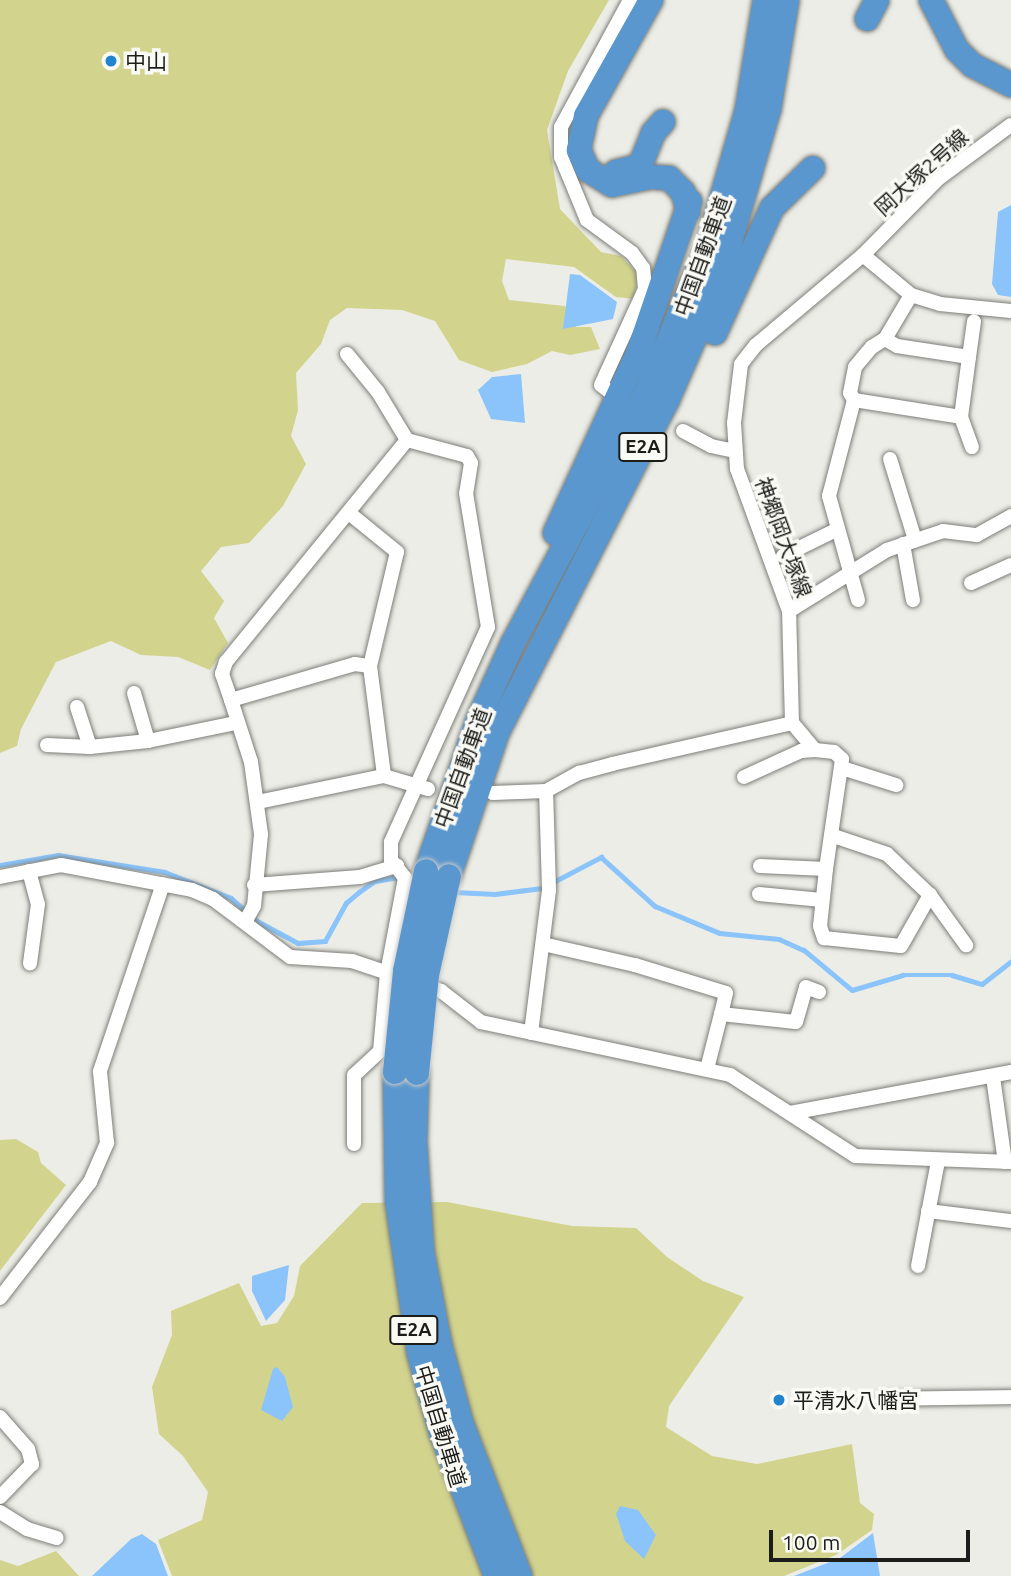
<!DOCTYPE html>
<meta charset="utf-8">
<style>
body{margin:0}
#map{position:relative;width:1011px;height:1576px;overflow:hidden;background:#edede7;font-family:Ubuntu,"Noto Sans JP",sans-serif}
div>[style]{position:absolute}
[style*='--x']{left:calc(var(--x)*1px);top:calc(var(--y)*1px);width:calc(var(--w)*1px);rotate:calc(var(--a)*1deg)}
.green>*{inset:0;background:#d2d48e}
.water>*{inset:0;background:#8ac4fa}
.stream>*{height:4.5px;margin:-2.25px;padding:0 2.25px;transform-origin:2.25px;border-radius:2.25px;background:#8ac4fa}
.roads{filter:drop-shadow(0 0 2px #7d7e79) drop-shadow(0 0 2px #7d7e79)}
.minor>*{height:14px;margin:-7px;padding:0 7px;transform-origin:7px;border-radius:7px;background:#fff}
.motorway>*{height:24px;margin:-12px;padding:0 12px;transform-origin:12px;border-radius:12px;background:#5997ce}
.bridges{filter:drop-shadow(0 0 2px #c9c9c8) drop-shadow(0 0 2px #c9c9c8)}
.motorway-bridge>*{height:24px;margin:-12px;padding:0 12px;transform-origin:12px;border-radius:12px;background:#5997ce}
.dots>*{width:19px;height:19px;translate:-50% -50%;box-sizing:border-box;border:4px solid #fafaf5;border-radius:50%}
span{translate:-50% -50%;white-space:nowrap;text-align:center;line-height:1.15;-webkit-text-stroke:7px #fafaf5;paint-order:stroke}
.shield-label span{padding:2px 5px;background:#fafaf5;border:2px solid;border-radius:5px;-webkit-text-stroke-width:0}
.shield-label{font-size:19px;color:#1c1c1a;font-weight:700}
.poi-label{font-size:21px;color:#1c1c1a}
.left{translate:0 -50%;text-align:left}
.street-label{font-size:21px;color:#1c1c1a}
.scale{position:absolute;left:769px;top:1530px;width:201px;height:32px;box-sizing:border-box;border:4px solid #1c1c1a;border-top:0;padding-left:9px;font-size:21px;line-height:24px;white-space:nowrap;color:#1c1c1a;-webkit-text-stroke:5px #fafaf5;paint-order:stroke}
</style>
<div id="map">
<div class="green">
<div style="clip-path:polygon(0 0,609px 0,568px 71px,547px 130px,560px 209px,601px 252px,621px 256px,637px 273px,635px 299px,616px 297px,574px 267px,506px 259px,502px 281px,509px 300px,565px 306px,576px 327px,591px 327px,600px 349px,570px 355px,552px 351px,527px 364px,492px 372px,459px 360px,435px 321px,402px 310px,347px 308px,330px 320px,321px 344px,296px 373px,298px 410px,291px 436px,306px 464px,283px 506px,249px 543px,221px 547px,201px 571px,224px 601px,214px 618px,228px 643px,210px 670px,178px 657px,141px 655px,111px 641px,56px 662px,21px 729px,17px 746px,0 753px)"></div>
<div style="clip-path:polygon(16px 1139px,38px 1152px,41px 1163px,66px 1185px,0 1271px,0 1140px)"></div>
<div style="clip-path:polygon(447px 1202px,572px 1226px,636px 1228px,667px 1257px,703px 1281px,744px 1297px,669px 1406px,666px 1427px,712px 1456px,757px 1464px,852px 1444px,860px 1503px,874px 1514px,872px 1530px,836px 1555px,784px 1576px,172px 1576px,158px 1540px,202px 1520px,208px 1492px,183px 1456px,159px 1434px,152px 1387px,172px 1335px,171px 1311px,239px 1283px,261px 1326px,277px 1323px,294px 1296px,300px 1266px,362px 1203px)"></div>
<div style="clip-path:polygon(56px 1551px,79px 1576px,0 1576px,0 1560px,18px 1566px)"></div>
</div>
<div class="water">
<div style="clip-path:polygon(1011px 205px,1011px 297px,998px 295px,992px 284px,998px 212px)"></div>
<div style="clip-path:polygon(570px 274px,580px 275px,617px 302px,613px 319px,563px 329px)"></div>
<div style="clip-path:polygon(521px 374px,525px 423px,491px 419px,478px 390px,492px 377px)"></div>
<div style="clip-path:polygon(289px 1265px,285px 1300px,266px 1321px,252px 1291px,252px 1276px)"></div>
<div style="clip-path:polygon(277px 1367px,285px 1377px,293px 1407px,282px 1421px,261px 1410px,273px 1369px)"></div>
<div style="clip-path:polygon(620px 1506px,638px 1510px,656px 1535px,644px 1559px,625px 1541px,616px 1514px)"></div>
<div style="clip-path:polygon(873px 1533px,880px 1576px,794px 1576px,840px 1558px)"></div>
<div style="clip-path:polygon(142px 1534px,156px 1544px,168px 1576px,92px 1576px,131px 1539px)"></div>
</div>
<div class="stream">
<div style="--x:0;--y:865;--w:59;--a:-9.8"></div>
<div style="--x:58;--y:855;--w:108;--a:9"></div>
<div style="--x:165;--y:872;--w:71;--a:21.5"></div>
<div style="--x:231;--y:898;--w:37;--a:41"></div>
<div style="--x:259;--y:922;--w:44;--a:28.3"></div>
<div style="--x:298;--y:943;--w:27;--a:-4"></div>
<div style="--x:325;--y:941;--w:43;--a:-61.1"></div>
<div style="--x:346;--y:903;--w:17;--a:-40"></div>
<div style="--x:359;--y:892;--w:19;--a:-35"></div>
<div style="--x:375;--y:881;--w:23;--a:-10"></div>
<div style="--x:454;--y:892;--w:41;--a:2.8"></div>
<div style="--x:495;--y:894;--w:47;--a:-7.3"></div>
<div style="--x:542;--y:888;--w:67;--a:-27.7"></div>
<div style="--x:601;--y:857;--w:73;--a:42.2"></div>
<div style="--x:655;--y:906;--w:70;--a:22.6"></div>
<div style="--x:720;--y:933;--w:59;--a:5.8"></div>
<div style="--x:779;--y:939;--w:27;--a:24"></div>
<div style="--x:804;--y:950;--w:62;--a:39.8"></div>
<div style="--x:852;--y:990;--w:53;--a:-16.4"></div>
<div style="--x:903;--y:975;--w:49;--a:0"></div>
<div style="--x:952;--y:975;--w:31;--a:17"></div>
<div style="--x:982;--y:984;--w:37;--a:-38"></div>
</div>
<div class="roads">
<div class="minor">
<div style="--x:863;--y:255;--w:62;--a:39.8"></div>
<div style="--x:911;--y:295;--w:30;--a:17"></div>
<div style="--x:940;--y:304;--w:71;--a:5.6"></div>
<div style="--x:347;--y:354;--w:49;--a:50.8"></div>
<div style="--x:378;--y:392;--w:56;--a:58.9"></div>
<div style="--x:407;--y:440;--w:62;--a:14.9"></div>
<div style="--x:467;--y:456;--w:8;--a:60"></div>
<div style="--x:471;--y:463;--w:30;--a:99"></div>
<div style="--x:466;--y:493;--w:136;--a:80.7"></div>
<div style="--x:488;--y:627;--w:236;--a:114.3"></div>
<div style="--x:391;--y:842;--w:18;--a:90"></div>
<div style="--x:391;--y:860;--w:23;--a:52"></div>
<div style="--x:405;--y:878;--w:97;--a:100.7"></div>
<div style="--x:387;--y:973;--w:78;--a:95.1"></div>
<div style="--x:380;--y:1051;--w:35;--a:137"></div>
<div style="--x:354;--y:1075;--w:69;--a:90"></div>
<div style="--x:969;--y:357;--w:36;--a:-82"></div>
<div style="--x:610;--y:392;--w:11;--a:-142"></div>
<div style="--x:601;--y:385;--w:106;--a:-65.4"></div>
<div style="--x:645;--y:289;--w:21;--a:-95"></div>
<div style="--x:643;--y:268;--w:19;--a:-126"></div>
<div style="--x:632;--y:253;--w:56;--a:-143.7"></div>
<div style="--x:587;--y:220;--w:68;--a:-112.4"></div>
<div style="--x:561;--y:157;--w:30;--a:-90"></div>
<div style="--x:561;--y:127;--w:145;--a:-61.5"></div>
<div style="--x:854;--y:400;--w:108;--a:9"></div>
<div style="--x:961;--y:417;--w:61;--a:-82.4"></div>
<div style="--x:969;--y:357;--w:73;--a:-171.3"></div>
<div style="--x:897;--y:346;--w:14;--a:-150"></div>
<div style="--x:961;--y:417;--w:32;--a:70"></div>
<div style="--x:683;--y:431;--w:32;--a:28"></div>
<div style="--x:711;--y:446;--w:25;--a:12"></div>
<div style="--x:890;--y:459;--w:85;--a:72.8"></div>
<div style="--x:349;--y:513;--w:62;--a:39.1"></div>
<div style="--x:397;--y:552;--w:117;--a:103.3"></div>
<div style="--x:370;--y:666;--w:111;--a:82.7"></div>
<div style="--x:384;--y:776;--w:46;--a:16.5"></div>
<div style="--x:903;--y:544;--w:57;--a:79.9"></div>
<div style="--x:783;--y:556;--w:59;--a:-26.1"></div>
<div style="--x:971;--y:583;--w:44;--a:-24.2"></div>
<div style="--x:858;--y:600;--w:108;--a:-105.6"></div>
<div style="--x:829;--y:496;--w:99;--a:-75.4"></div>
<div style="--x:854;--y:400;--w:8;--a:-120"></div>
<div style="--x:850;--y:393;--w:26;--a:-79"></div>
<div style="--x:855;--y:367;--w:26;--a:-50"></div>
<div style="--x:872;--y:347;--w:15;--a:-32"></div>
<div style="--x:885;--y:339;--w:51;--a:-59.4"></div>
<div style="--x:789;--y:611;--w:115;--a:-31.9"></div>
<div style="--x:887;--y:550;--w:59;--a:-18.7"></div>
<div style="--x:943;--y:531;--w:34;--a:7"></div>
<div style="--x:977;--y:535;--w:39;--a:-29"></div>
<div style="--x:134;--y:693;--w:50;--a:73.7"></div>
<div style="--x:231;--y:700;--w:28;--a:-109"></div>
<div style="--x:222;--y:674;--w:13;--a:-72"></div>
<div style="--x:226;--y:662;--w:286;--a:-50.8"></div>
<div style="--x:77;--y:707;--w:42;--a:72"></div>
<div style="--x:792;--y:723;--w:112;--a:-91.5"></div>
<div style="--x:789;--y:611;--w:151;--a:-110.1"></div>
<div style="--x:737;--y:469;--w:46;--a:-93.7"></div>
<div style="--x:734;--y:423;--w:59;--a:-83.2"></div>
<div style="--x:741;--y:364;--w:24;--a:-52"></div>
<div style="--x:756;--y:345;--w:140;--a:-40.1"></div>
<div style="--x:863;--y:255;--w:108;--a:-45.4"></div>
<div style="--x:939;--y:178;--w:89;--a:-36.4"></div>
<div style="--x:47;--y:745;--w:43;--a:2.7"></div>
<div style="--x:90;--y:747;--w:58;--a:-5.9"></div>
<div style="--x:148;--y:741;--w:90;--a:-11.6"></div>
<div style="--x:842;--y:768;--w:57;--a:17.5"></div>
<div style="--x:744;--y:777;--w:63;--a:-24.5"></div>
<div style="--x:801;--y:751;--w:14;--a:-4"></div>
<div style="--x:546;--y:791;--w:38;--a:-29"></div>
<div style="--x:579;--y:773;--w:34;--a:-15"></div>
<div style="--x:612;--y:764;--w:185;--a:-12.8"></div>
<div style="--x:493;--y:793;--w:53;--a:-2.2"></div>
<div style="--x:258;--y:802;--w:129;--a:-11.7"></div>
<div style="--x:760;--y:866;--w:66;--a:2.6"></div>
<div style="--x:826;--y:869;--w:111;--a:-81.7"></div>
<div style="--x:842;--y:759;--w:11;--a:-139"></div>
<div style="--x:834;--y:752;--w:19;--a:-174"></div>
<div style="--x:815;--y:750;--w:35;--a:-130"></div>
<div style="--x:826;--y:869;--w:57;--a:96"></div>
<div style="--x:820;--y:926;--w:13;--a:72"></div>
<div style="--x:824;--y:938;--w:77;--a:5.9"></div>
<div style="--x:901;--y:946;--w:59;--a:-60.4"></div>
<div style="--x:930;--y:895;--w:59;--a:-136.4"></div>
<div style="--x:887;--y:854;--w:59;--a:-161.3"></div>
<div style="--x:29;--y:871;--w:34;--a:75"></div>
<div style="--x:38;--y:904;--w:60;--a:97.7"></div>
<div style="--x:0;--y:877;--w:62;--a:-11.1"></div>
<div style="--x:61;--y:865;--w:133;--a:10.8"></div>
<div style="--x:192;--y:890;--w:23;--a:23"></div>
<div style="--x:213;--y:899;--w:96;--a:37"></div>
<div style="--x:290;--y:957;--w:62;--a:3.7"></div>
<div style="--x:352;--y:961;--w:94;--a:18.6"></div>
<div style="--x:441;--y:991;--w:51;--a:37.8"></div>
<div style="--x:481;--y:1022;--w:255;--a:12"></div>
<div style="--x:730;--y:1075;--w:149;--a:32.9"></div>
<div style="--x:855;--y:1156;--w:156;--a:2.2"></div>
<div style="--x:254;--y:885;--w:106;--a:-4.3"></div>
<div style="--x:360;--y:877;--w:39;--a:-17"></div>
<div style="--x:759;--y:894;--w:63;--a:5.4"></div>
<div style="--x:930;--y:895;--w:62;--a:54.2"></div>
<div style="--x:245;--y:922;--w:18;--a:-61"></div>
<div style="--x:254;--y:906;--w:72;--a:-84.4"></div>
<div style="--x:261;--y:834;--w:73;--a:-97.9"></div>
<div style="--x:251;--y:762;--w:65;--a:-107.9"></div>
<div style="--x:231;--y:700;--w:129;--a:-16.2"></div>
<div style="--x:355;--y:664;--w:15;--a:8"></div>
<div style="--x:543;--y:944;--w:94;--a:12.9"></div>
<div style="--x:635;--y:965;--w:95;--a:17.1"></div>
<div style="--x:726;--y:993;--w:22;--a:103"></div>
<div style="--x:531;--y:1033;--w:144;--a:-82.8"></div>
<div style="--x:549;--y:890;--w:99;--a:-91.7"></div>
<div style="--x:707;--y:1069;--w:57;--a:-75.7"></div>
<div style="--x:721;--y:1014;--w:75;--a:6.1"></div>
<div style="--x:796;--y:1022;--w:36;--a:-74"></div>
<div style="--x:806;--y:987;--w:14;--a:21"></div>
<div style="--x:993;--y:1077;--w:86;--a:82"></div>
<div style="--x:790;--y:1113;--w:225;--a:-10.5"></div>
<div style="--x:928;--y:1211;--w:84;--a:6.9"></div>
<div style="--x:918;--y:1266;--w:107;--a:-79.2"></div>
<div style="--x:0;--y:1298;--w:147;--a:-52.2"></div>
<div style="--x:90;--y:1182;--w:43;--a:-66.4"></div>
<div style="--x:107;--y:1143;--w:72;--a:-95.6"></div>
<div style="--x:100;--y:1071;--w:197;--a:-71.4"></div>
<div style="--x:884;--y:1399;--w:127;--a:-0.9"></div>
<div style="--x:0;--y:1417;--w:43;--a:48.8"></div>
<div style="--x:28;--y:1449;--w:16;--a:75"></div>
<div style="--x:32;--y:1464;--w:46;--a:134.1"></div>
<div style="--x:0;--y:1512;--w:32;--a:32"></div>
<div style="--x:27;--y:1529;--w:31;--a:17"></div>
</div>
<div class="motorway">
<div style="--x:651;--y:0;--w:133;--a:119.3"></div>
<div style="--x:586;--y:116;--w:35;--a:102"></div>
<div style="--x:579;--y:150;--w:22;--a:66"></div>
<div style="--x:588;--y:170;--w:28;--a:32"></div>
<div style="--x:612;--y:185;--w:40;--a:-12"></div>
<div style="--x:651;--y:177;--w:18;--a:3"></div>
<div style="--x:669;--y:178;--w:20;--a:45"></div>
<div style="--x:683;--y:192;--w:20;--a:75"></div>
<div style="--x:931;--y:0;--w:56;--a:62.5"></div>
<div style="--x:957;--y:50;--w:21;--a:45"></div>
<div style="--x:972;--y:65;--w:44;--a:27.1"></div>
<div style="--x:867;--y:19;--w:21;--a:-62"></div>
<div style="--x:616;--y:172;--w:25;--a:-14"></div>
<div style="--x:640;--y:166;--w:35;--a:-68"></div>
<div style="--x:653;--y:133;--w:15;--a:-48"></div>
<div style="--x:715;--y:333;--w:137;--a:-65.5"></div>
<div style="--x:772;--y:208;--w:57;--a:-44.3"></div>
<div style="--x:555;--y:533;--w:204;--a:-65.3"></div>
<div style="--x:640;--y:348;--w:155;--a:-71.2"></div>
<div style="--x:426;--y:871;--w:160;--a:-71"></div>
<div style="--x:478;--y:720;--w:85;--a:-65.6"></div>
<div style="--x:513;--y:643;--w:278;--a:-61.9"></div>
<div style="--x:644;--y:398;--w:162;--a:-67.1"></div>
<div style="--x:707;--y:249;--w:145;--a:-73.9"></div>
<div style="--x:747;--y:110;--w:111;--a:-80.7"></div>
<div style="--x:449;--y:876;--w:151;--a:-71.4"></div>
<div style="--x:497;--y:733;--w:373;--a:-62.9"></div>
<div style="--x:667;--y:401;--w:128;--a:-66.4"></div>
<div style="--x:718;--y:284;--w:182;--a:-73.8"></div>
<div style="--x:769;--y:109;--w:110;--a:-80.6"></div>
<div style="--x:395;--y:1072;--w:128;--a:89.1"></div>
<div style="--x:397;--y:1200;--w:155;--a:81.8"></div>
<div style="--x:419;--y:1353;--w:82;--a:74.4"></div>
<div style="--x:441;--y:1432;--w:154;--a:69.1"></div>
<div style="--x:417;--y:1073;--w:69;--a:91.7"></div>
<div style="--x:415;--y:1142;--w:109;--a:86.3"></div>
<div style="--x:422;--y:1251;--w:96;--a:79.2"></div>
<div style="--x:440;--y:1345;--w:80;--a:74.7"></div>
<div style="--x:461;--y:1422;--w:165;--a:69"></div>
</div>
</div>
<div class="bridges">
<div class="motorway-bridge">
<div style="--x:395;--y:1072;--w:101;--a:-84.3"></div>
<div style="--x:405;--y:971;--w:102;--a:-78.1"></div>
<div style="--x:417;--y:1073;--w:99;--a:-84.2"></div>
<div style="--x:427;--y:975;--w:101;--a:-77.5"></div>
</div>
</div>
<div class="dots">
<div style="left:111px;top:61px;background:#2184cf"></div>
<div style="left:779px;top:1400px;background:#2184cf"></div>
</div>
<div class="shield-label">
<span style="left:643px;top:447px">E2A</span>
<span style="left:414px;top:1330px">E2A</span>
</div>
<div class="poi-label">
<span class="left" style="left:125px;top:61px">中山</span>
<span class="left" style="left:793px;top:1400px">平清水八幡宮</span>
</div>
<div class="street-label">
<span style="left:921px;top:172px;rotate:-42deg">岡大塚2号線</span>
<span style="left:702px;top:256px;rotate:-70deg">中国自動車道</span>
<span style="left:784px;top:537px;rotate:70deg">神郷岡大塚線</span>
<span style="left:462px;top:768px;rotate:-70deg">中国自動車道</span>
<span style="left:441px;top:1426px;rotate:73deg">中国自動車道</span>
</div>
<div class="scale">100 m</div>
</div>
